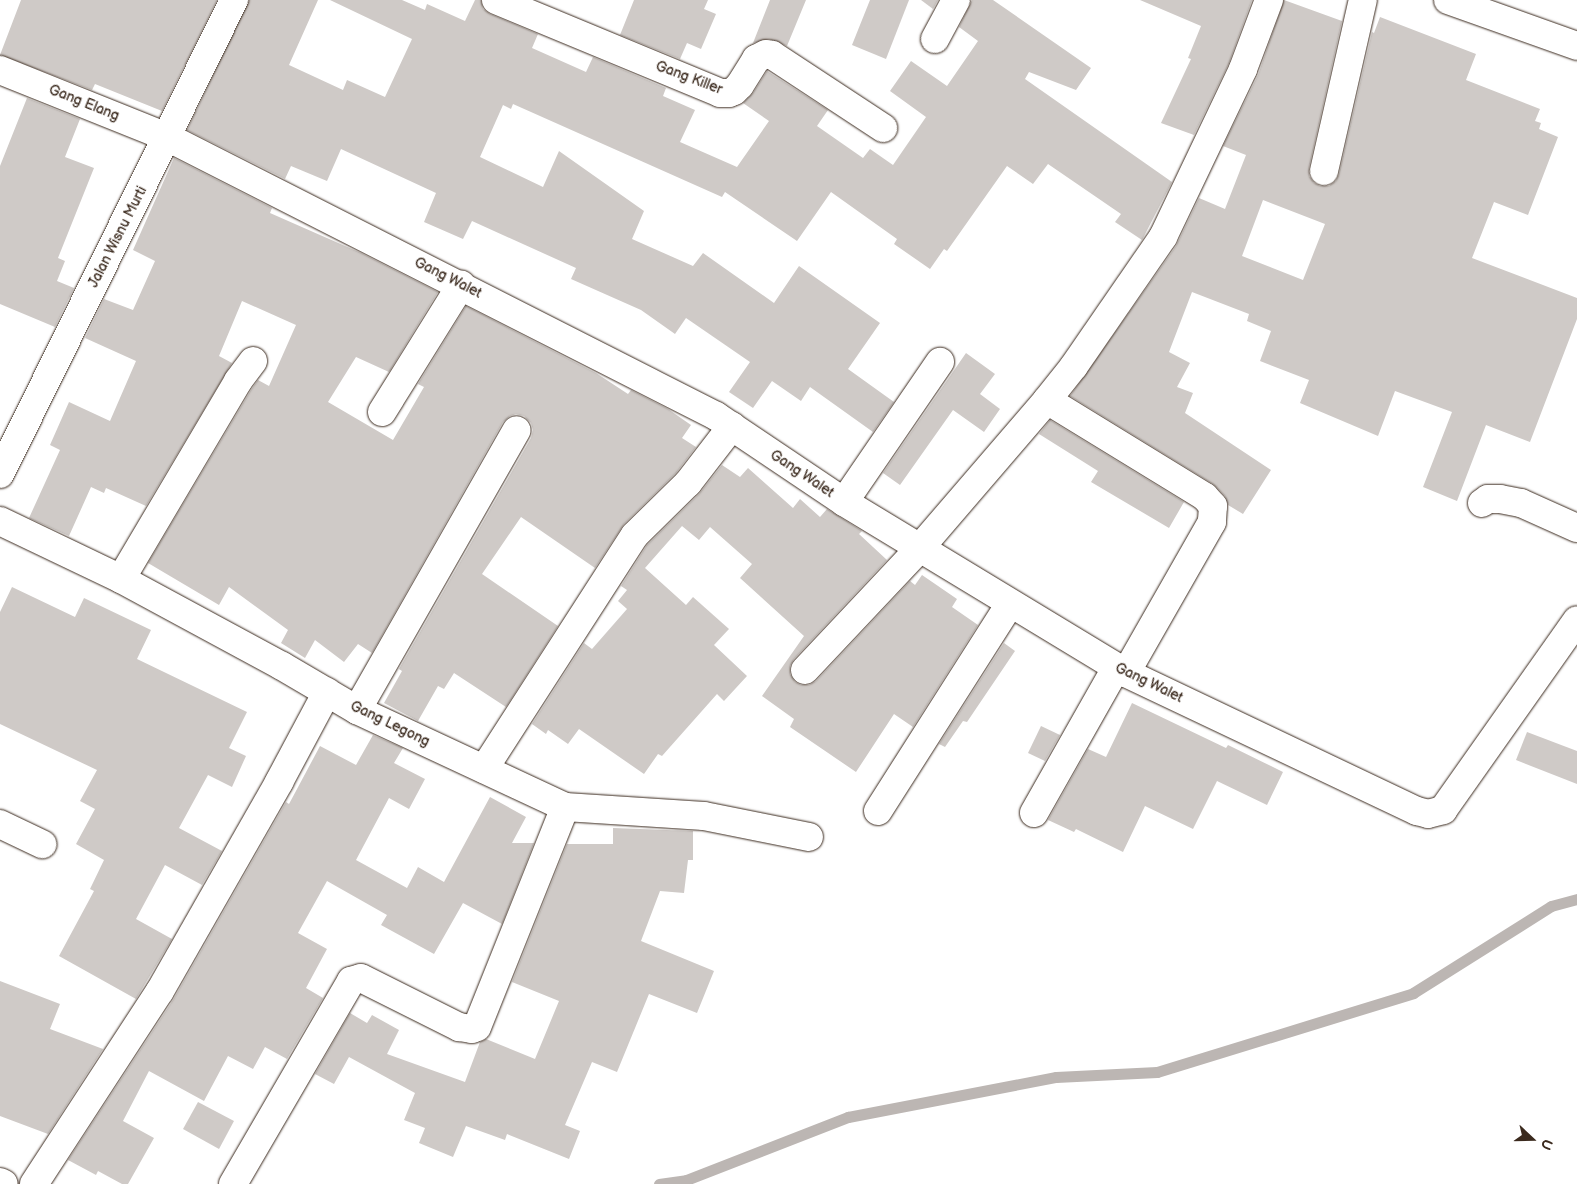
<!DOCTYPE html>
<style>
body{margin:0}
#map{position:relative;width:1577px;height:1184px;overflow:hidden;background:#fff;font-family:"Balsamiq Sans",sans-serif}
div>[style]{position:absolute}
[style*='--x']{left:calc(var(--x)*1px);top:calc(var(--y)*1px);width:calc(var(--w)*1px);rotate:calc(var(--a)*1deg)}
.stream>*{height:11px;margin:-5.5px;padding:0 5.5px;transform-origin:5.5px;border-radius:5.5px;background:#bcb6b3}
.building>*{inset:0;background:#cfcac7}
.roads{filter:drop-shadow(0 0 1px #3b2a1e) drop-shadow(0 0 1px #3b2a1e)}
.street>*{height:28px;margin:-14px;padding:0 14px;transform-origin:14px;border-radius:14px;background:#fff}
.secondary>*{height:28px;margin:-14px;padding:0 14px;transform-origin:14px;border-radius:14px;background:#fff}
span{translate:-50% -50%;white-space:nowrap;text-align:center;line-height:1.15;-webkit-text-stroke:5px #fff;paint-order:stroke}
.street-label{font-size:14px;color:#3b2a1e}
.north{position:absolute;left:1507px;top:1114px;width:50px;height:50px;-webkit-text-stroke:4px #fff;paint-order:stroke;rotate:111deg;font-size:14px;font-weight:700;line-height:20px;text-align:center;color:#3b2a1e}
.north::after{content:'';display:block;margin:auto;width:18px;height:22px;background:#3b2a1e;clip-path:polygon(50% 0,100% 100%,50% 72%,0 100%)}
</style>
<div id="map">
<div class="stream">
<div style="--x:659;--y:1184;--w:27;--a:-8"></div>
<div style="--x:686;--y:1180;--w:174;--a:-21.3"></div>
<div style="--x:848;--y:1117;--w:212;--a:-10.9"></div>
<div style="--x:1056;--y:1077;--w:101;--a:-2.8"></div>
<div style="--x:1157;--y:1072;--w:268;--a:-17.1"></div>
<div style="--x:1413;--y:993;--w:163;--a:-32.2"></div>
<div style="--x:1551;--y:906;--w:27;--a:-15"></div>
</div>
<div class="building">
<div style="clip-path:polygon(21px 0,217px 0,162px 111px,95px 84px,92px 90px,0 55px)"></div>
<div style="clip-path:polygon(249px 0,318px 0,289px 65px,343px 90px,347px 80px,385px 97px,412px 39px,330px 0,402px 0,425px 10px,427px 4px,465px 21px,475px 0,481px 0,483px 9px,490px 14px,538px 34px,532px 48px,586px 72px,593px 57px,666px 88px,663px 96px,695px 110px,680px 142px,737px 167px,769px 121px,743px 103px,753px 93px,767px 71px,828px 110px,817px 126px,863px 158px,870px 149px,893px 165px,926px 117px,890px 91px,911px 61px,947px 86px,978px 41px,959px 27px,972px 0,993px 0,1091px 68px,1076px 90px,1029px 72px,1025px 79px,1172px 182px,1142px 240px,1115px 222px,1121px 214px,1048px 164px,1033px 184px,1007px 166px,947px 251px,944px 249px,930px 269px,894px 244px,897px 239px,831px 192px,797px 241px,725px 192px,722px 197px,513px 104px,511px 109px,503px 105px,480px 157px,543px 187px,559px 151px,644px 211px,632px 239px,693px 266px,703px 253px,774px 303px,799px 266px,880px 323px,848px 369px,894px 402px,873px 432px,810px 387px,801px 401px,772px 381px,753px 408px,729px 392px,750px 362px,686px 318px,675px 334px,641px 310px,571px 279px,576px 268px,472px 221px,463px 239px,424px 222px,436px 193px,341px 149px,327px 181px,291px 166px,285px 179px,187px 130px)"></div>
<div style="clip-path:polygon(634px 0,708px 0,704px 9px,716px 14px,701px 49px,687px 43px,680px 59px,620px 35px)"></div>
<div style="clip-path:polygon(770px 0,806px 0,787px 46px,769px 39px,753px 43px)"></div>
<div style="clip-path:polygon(870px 0,909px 0,886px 59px,852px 45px)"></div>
<div style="clip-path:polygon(921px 0,938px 0,933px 9px)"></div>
<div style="clip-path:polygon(1140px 0,1252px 0,1229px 63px,1194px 135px,1161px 123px,1191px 59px,1188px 58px,1201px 26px)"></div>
<div style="clip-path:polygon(evenodd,1284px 0,1342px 21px,1309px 168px,1309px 176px,1314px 183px,1320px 186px,1329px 186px,1336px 181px,1339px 174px,1372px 32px,1374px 33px,1380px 17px,1476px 54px,1466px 80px,1540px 109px,1535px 121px,1541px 123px,1539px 129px,1558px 137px,1528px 215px,1494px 202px,1472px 258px,1577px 298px,1577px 319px,1530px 442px,1486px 425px,1457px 501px,1423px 487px,1452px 412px,1395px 391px,1378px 436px,1300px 403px,1309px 380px,1260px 361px,1271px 331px,1247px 321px,1249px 314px,1192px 292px,1169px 352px,1190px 363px,1177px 387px,1193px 393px,1185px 413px,1271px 470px,1243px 514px,1228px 505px,1225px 496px,1213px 484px,1070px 396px,1176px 246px,1199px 198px,1225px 209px,1246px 155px,1223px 146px,1258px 75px,1284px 0,1263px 200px,1325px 224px,1303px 280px,1242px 256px,1263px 200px)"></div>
<div style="clip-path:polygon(27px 98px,80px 119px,65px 157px,94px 168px,58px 258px,65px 261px,57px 281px,74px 288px,55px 327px,0 304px,0 166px)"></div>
<div style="clip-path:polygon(174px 158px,272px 208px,270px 213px,361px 253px,438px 292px,389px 372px,356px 357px,328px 402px,393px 440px,424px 387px,418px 384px,466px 306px,596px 373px,628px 394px,631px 390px,668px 409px,691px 425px,682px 438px,696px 447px,676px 473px,624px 524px,595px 568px,521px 517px,482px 574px,558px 626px,506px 707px,454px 673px,444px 689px,438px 686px,418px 721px,384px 703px,402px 671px,399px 669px,531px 438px,533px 430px,531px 423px,524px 416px,516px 414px,510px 416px,503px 422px,372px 653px,358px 644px,344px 662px,315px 640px,305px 658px,281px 643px,288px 630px,229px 587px,219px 605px,148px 563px,251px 390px,258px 380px,269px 386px,296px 325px,242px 301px,219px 356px,232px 363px,146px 506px,106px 488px,104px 493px,91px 487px,69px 536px,29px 518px,60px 450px,50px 445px,69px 402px,110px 421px,136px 361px,85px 338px,104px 299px,133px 310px,155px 261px,133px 250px)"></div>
<div style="clip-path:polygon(966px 353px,995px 374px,980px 394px,1000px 409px,984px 432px,953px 410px,900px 485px,883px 473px)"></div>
<div style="clip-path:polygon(1050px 420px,1184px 502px,1169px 528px,1091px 482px,1098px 471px,1039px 434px)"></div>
<div style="clip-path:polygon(722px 465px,740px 477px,748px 468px,793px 508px,800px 499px,820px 517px,827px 509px,862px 531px,859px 534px,887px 560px,794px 659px,790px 666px,790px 674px,795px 682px,801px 685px,809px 685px,816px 681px,910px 581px,915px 585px,922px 575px,957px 599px,952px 607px,978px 625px,913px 727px,894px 714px,856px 772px,790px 727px,794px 719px,762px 696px,804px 636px,740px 578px,752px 564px,710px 527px,699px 540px,682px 526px,645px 568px,686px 605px,693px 597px,729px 629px,714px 645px,747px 676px,724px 701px,717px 694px,662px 756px,658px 754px,644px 774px,579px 729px,568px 744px,548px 730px,546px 734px,532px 724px,584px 643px,592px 649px,627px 609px,618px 601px,627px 590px,621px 586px,647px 545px,699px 494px)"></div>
<div style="clip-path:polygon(12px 587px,75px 617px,84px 598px,151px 630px,137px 659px,247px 712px,229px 748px,246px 756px,232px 787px,208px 775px,179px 828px,222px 851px,202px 885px,165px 865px,136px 919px,172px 939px,136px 999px,59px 956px,94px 891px,90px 889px,104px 860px,76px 844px,95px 809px,80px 801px,97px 770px,0 724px,0 612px)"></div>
<div style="clip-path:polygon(1004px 643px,1015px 651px,967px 722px,963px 721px,945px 747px,939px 744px)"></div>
<div style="clip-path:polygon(1132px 703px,1226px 748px,1228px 745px,1283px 772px,1267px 805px,1217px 781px,1193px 829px,1145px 806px,1123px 852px,1076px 829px,1074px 832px,1048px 820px,1088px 749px,1106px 757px)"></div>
<div style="clip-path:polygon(1041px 726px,1060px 735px,1045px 761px,1028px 753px)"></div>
<div style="clip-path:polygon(1527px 732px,1577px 751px,1577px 784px,1516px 760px)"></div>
<div style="clip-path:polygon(373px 735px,403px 748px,394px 763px,425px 779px,409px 809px,389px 798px,356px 860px,407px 888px,418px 867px,444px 882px,490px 797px,526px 817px,512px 843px,534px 843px,502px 924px,463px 903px,434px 954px,381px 925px,387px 915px,327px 881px,298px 933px,327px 949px,306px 988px,323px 998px,287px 1059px,265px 1047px,253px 1069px,228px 1056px,204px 1101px,149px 1071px,123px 1121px,154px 1138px,128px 1184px,122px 1184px,98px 1171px,96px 1175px,68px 1160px,173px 1000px,286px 802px,289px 804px,320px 746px,356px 765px)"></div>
<div style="clip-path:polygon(613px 828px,693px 831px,693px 860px,688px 860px,684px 893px,660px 891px,641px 941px,714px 971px,697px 1013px,649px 994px,617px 1072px,592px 1062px,565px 1125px,580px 1131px,569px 1159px,507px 1134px,505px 1140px,466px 1126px,453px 1157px,419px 1143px,425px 1128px,404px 1120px,415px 1093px,349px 1057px,334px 1084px,315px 1074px,350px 1013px,367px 1023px,372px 1015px,399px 1030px,387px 1054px,465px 1082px,480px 1042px,486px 1039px,535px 1059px,559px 1001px,512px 982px,567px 844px,613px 844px)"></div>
<div style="clip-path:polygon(0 981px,60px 1004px,50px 1029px,103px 1049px,48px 1134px,0 1116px)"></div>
<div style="clip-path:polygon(198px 1102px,234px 1121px,219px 1149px,183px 1129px)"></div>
</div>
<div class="roads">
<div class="street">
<div style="--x:496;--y:0;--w:243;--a:22.5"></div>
<div style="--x:720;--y:93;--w:9;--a:0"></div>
<div style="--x:729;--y:93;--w:5;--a:-22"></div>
<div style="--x:734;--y:91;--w:8;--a:-45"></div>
<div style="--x:740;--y:85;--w:31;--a:-58"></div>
<div style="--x:756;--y:59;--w:11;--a:-27"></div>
<div style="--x:766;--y:54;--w:6;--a:9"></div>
<div style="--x:772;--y:55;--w:133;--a:33.3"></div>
<div style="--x:935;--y:39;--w:44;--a:-61.7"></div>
<div style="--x:0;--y:70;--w:180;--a:21.9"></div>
<div style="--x:167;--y:137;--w:616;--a:26.94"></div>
<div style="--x:716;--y:416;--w:154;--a:33.9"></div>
<div style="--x:844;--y:502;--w:330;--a:31.2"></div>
<div style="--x:1126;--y:673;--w:322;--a:25.4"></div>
<div style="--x:1417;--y:811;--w:11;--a:15"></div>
<div style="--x:1428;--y:814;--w:16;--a:-15"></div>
<div style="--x:1443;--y:810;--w:232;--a:-54.8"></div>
<div style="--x:1324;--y:171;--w:175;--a:-77.2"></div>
<div style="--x:1047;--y:400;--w:185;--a:31.5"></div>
<div style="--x:1205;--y:497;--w:12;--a:48"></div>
<div style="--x:1213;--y:506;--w:16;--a:94"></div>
<div style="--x:1212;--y:522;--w:174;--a:119.7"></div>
<div style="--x:382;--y:412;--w:150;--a:-58.1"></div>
<div style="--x:0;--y:474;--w:529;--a:-63.73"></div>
<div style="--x:844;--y:502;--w:170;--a:-55.6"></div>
<div style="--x:1482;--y:503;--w:7;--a:-34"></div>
<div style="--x:1488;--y:499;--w:12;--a:0"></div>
<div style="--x:1500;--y:499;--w:21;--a:11"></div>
<div style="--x:1521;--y:503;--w:61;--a:24.1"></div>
<div style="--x:0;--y:521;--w:134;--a:25.6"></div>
<div style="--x:121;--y:579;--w:183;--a:28.4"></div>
<div style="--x:282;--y:666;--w:87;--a:30.4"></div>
<div style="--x:357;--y:710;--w:230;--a:25"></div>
<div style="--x:565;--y:807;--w:139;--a:3.7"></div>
<div style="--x:704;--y:816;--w:107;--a:11.3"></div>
<div style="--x:121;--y:579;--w:230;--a:-59.4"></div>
<div style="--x:238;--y:381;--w:25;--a:-53"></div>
<div style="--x:805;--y:670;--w:166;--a:-46.7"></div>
<div style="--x:919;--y:549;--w:196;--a:-49.3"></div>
<div style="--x:1047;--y:400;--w:43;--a:-51.5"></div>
<div style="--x:1074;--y:366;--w:157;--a:-55.4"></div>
<div style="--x:1163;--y:237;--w:186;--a:-64.5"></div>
<div style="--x:1243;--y:69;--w:74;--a:-69.4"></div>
<div style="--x:357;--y:710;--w:322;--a:-60.3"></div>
<div style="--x:484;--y:769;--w:278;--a:-57.2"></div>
<div style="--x:635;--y:535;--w:74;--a:-44.5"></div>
<div style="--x:688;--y:483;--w:72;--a:-52.3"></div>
<div style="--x:878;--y:811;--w:246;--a:-57.5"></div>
<div style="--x:1034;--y:813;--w:167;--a:-60.5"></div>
<div style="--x:0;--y:824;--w:47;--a:25.5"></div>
<div style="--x:0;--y:1182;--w:4;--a:27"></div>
<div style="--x:34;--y:1184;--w:230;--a:-56.9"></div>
<div style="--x:160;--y:991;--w:241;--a:-60.3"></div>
<div style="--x:279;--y:782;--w:102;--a:-61.9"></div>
<div style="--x:233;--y:1184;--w:235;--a:-59.8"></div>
<div style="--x:351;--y:981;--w:10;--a:-17"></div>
<div style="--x:361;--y:978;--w:110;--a:26.6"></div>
<div style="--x:459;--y:1027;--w:13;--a:9"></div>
<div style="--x:472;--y:1029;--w:5;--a:-22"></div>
<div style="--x:477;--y:1027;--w:237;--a:-68.2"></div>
</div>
<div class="secondary">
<div style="--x:1448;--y:0;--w:137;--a:19.6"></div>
</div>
</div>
<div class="street-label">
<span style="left:689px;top:78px;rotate:21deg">Gang Killer</span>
<span style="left:84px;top:103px;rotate:22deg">Gang Elang</span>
<span style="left:118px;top:237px;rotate:-63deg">Jalan Wisnu Murti</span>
<span style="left:448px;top:278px;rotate:27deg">Gang Walet</span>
<span style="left:802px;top:474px;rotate:34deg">Gang Walet</span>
<span style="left:1149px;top:683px;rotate:26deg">Gang Walet</span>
<span style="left:390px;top:724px;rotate:26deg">Gang Legong</span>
</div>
<div class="north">U</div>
</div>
